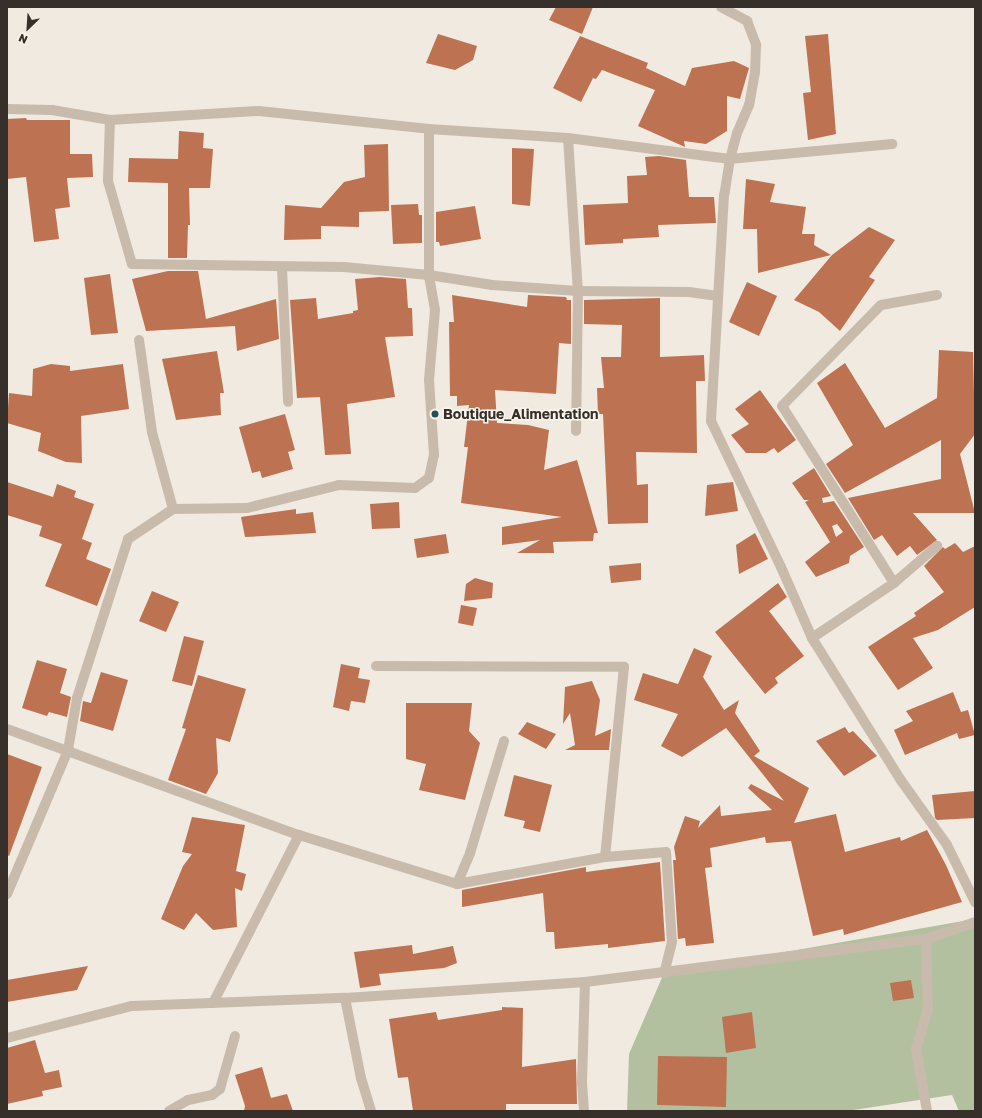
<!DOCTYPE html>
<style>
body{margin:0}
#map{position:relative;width:982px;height:1118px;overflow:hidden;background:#f1eae0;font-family:"Golos Text",sans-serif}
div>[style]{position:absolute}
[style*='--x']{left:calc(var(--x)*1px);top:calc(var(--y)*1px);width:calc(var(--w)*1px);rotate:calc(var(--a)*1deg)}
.green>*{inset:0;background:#b3c0a0}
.building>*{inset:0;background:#bd7252}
.street>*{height:10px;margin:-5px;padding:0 5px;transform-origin:5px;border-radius:5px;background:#c9bbac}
.dots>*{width:11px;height:11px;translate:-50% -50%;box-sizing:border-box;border:2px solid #f9f4ec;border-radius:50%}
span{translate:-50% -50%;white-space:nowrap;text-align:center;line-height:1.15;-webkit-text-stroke:3px #f9f4ec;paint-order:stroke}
.poi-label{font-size:14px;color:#372f2a;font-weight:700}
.left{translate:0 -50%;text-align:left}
.frame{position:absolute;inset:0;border:8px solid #372f2a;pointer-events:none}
.north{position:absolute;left:8px;top:8px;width:40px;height:40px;-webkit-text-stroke:3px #f9f4ec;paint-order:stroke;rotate:205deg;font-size:11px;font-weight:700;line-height:16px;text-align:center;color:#372f2a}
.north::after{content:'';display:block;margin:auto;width:14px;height:18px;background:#372f2a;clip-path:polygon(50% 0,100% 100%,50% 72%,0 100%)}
</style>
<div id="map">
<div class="green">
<div style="clip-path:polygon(975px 919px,975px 1111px,959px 1111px,952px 1095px,847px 1111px,627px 1111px,629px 1054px,664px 973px)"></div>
</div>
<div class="building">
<div style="clip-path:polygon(556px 7px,593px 7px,582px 34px,549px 20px)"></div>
<div style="clip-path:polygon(438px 34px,477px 46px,473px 60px,455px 70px,426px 63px)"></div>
<div style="clip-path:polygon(828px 34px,836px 134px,808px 140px,803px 93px,811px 92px,805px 36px)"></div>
<div style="clip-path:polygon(580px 36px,648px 63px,646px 68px,685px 86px,692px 68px,734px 61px,749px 68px,740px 99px,727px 96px,727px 131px,706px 144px,684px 141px,685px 147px,638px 126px,655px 90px,602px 70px,596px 79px,593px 78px,581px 102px,553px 88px)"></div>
<div style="clip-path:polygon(26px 118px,27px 120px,70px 120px,70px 154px,92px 154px,93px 177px,67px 178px,70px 207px,55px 209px,59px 239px,34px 242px,26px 177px,7px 179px,7px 119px)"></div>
<div style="clip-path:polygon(179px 131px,204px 133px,203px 148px,213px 149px,210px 188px,189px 188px,190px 225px,188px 225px,187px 258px,168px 258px,168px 183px,128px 182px,129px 158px,178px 159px)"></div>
<div style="clip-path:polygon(388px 144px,389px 211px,359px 212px,359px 227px,321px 226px,321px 239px,284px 240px,285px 205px,321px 208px,344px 182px,365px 177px,364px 145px)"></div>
<div style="clip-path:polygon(512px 148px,534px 149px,530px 206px,512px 204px)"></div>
<div style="clip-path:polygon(659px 156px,686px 160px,689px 197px,714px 197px,716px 223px,658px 225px,659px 237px,623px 239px,623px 243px,585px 245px,583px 205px,628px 203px,627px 176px,647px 175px,645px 157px)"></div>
<div style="clip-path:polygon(746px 179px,775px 184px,770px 202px,806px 207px,802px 234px,815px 234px,814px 245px,831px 255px,758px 273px,757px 229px,743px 229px)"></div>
<div style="clip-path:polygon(418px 204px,419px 215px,422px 215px,422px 243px,393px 244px,391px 205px)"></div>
<div style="clip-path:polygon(475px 206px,481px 239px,440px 246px,439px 242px,436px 242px,436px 212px)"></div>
<div style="clip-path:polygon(869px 227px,895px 240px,869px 277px,875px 280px,840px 331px,819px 312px,794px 300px,832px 255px)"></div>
<div style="clip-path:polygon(168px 271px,198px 271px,206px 319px,276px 299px,279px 339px,237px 351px,235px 326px,146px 331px,132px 279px)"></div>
<div style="clip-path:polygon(110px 274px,118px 333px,91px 335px,84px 278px)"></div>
<div style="clip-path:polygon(380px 277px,406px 279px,408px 308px,412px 308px,413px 336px,385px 337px,395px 397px,347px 404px,351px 454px,325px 455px,320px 397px,297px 398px,290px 300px,316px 298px,318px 319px,353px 313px,353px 311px,358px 310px,355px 279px)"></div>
<div style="clip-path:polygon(747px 282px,777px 296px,759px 336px,729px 322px)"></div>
<div style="clip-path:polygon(452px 295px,527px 307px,528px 295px,566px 297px,567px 300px,571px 300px,571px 344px,559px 343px,556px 394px,495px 390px,497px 423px,528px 425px,549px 430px,544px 470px,577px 460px,598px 533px,594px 533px,593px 541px,553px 542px,554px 553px,517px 553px,540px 540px,502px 545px,502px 527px,562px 517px,461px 503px,468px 447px,464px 447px,469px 405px,457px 406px,457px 396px,450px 396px,449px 322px,454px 322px)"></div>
<div style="clip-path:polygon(660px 298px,660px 357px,704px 355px,705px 381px,696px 381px,697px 453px,636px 452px,637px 485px,648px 484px,648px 523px,608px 524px,603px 414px,598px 414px,597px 388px,604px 388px,601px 357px,621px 357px,622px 325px,584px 324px,584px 300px)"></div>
<div style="clip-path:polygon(939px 350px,973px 352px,975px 434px,960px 454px,975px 513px,913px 513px,937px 540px,917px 555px,910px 546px,897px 556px,882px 535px,874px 540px,848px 498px,941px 479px,941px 440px,845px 493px,826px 464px,853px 445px,817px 383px,845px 363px,885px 428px,937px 398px)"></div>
<div style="clip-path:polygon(217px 351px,224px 393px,220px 393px,221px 415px,176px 420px,162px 359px)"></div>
<div style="clip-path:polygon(51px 364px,70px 366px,70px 371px,123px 364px,129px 409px,81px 416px,82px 463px,66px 462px,38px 451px,41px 433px,7px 423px,9px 393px,32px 396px,33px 369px)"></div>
<div style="clip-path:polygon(760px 390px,796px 440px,778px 453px,774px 448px,766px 453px,746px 453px,731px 435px,749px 424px,735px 409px)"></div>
<div style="clip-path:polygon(285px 414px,295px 450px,288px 452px,293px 469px,262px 478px,260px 471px,252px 473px,239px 427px)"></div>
<div style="clip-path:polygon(evenodd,814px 468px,831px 496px,822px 498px,823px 503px,834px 501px,864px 547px,850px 556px,849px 563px,816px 577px,805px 562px,830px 542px,805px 502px,809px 500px,804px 500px,792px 483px,814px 468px,837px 524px,843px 532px,836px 537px,832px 526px,837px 524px)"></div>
<div style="clip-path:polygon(7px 482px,53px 497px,57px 484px,76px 491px,74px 497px,94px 504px,82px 539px,92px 543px,86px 559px,111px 569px,97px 606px,45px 586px,62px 544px,39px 536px,42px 526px,7px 515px)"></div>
<div style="clip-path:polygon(733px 482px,738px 511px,705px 516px,707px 485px)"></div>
<div style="clip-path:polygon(399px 502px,400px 528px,372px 529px,370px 504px)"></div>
<div style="clip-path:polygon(296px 509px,296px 514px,313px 512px,316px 533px,245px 537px,241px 517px)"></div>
<div style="clip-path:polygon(755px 533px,768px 559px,739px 574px,736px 545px)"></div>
<div style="clip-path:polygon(446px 534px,449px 553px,417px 558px,414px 539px)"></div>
<div style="clip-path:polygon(955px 543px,963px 552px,975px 546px,975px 607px,938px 630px,913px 638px,933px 668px,898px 690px,868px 647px,916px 616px,914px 613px,944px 592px,924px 566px,943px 547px,945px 549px)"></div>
<div style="clip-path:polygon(641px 563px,641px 580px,611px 583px,609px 566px)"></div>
<div style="clip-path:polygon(475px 578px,493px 583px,492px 598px,464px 601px,466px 584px)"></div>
<div style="clip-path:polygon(778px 583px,787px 597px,769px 611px,804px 656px,775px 678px,778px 683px,765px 694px,715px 632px)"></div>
<div style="clip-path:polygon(152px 591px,179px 602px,166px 632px,139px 621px)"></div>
<div style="clip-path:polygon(461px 605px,477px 608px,473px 626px,458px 623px)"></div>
<div style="clip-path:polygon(184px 636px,204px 641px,192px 686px,172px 681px)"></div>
<div style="clip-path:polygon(694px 648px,712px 656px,703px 677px,724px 710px,739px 700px,735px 713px,760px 751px,754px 756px,809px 788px,794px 823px,836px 814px,845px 852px,900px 837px,901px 841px,927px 830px,946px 865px,962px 902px,844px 935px,843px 929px,813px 936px,791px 841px,766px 843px,765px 837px,710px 848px,712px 867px,705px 868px,714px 943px,686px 946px,685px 938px,678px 939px,673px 860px,676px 860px,674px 847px,685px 816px,700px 821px,698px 828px,720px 805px,721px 816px,772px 810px,748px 788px,751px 784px,784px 801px,726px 728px,682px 757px,661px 746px,678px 714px,634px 700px,643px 673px,678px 684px)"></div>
<div style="clip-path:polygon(37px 660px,67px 669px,60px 693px,71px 697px,67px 717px,49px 712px,47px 716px,22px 708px)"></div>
<div style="clip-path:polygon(341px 664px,360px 668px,358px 678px,370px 680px,365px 703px,351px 701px,349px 711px,333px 707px)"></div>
<div style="clip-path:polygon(101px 672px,128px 680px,113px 731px,80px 721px,83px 701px,91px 703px)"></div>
<div style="clip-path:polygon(198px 675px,246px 689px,230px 742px,216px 738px,218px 773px,206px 794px,168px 780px,186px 729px,182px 728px)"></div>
<div style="clip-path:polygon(592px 681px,600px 700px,595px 736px,611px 729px,609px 750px,565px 750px,575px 745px,570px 713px,563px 724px,565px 687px)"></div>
<div style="clip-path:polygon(953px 692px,961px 712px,968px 710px,975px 735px,959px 739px,957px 733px,905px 755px,894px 730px,913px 721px,906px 711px)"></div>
<div style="clip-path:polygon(406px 703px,472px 703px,469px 731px,480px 743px,465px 800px,419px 790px,426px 764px,406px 759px)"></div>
<div style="clip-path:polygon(527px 722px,556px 734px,546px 749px,518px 734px)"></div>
<div style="clip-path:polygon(845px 727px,849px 733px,853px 731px,877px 756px,844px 776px,816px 741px)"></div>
<div style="clip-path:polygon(7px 754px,42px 767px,9px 856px,7px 855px)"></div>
<div style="clip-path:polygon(514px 775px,552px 785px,540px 832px,523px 828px,525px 821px,504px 816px)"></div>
<div style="clip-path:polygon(975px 791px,975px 818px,937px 820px,935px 818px,932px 795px)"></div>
<div style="clip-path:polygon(192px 817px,245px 825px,236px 871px,246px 874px,242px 891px,235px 888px,237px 927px,213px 930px,196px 913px,184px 930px,161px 919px,183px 866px,192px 854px,182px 852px)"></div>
<div style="clip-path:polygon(660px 862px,665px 941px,608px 948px,608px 944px,555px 949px,554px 932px,546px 932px,543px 893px,462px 907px,462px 890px,586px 867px,586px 872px)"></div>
<div style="clip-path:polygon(412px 945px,413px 954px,453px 946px,457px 963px,444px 968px,379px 974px,381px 985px,360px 988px,354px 952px)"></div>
<div style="clip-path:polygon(88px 966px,77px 990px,7px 1002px,7px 980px)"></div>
<div style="clip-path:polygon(911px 980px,914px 998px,893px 1001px,890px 983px)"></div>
<div style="clip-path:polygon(502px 1007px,523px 1008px,522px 1067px,576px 1059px,577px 1104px,506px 1104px,506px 1111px,413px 1111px,408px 1077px,398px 1078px,389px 1019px,436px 1012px,438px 1020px,502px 1010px)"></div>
<div style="clip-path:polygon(752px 1012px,756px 1048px,726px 1053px,722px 1017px)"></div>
<div style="clip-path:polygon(35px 1040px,45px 1073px,59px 1070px,62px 1087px,42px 1091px,43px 1096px,7px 1104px,7px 1048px)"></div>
<div style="clip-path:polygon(658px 1056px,727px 1057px,726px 1107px,657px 1105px)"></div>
<div style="clip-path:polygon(262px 1067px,271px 1098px,287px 1094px,293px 1111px,244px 1111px,245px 1106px,235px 1075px)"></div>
</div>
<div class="street">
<div style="--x:721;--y:7;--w:30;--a:28"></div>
<div style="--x:747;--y:21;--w:26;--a:69"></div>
<div style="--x:756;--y:45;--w:27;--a:92"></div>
<div style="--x:755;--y:72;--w:34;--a:100"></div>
<div style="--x:749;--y:105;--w:30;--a:113"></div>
<div style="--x:737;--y:133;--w:27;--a:105"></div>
<div style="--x:730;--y:159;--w:36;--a:99"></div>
<div style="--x:724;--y:195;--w:226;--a:93.3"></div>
<div style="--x:711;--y:421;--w:162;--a:64.4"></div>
<div style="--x:781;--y:567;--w:77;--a:66.4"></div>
<div style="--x:812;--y:638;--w:166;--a:58"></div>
<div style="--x:900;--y:779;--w:81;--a:54.5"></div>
<div style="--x:947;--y:845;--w:64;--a:63.8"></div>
<div style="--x:7;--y:109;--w:45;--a:1.3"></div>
<div style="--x:52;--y:110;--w:59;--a:9.8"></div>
<div style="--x:110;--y:120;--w:149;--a:-3.5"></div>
<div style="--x:259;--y:111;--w:171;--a:6"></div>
<div style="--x:429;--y:129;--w:139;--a:3.7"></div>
<div style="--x:568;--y:138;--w:163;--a:7.4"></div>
<div style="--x:730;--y:159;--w:163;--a:-5.3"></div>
<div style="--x:110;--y:120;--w:61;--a:91.9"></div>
<div style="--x:108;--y:181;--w:86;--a:73.9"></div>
<div style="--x:132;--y:264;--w:212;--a:0.8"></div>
<div style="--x:344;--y:267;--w:85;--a:5.4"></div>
<div style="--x:429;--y:275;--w:64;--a:9"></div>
<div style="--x:492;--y:285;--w:86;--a:4"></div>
<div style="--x:578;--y:291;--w:111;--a:0.5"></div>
<div style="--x:689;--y:292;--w:29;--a:8"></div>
<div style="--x:568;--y:138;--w:153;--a:86.3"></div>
<div style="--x:578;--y:291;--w:140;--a:90.8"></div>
<div style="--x:282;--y:268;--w:134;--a:87.4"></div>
<div style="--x:173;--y:509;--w:74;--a:-0.8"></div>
<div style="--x:247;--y:508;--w:95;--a:-14"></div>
<div style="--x:339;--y:485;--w:76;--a:2.3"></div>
<div style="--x:415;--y:488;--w:17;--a:-36"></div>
<div style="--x:429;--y:478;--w:24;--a:-78"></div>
<div style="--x:434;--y:455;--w:75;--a:-93.8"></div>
<div style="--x:429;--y:380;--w:70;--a:-85.1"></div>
<div style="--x:435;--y:310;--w:36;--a:-100"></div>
<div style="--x:429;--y:275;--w:146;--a:-90"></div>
<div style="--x:894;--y:583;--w:57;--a:-40.7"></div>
<div style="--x:812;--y:638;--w:99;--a:-33.9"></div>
<div style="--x:894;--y:583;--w:209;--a:-122.3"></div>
<div style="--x:782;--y:406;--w:141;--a:-45.6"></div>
<div style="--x:881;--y:305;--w:57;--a:-10.1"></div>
<div style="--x:376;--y:666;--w:248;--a:0.2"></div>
<div style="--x:624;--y:667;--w:191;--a:95.7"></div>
<div style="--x:7;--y:729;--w:311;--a:20"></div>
<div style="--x:299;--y:835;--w:165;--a:17.2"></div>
<div style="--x:457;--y:884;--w:150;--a:-10.3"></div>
<div style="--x:605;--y:857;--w:61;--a:-4.7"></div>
<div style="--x:666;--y:852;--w:90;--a:86.2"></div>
<div style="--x:672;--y:942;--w:32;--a:104"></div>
<div style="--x:457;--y:884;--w:34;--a:-67"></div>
<div style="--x:470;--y:853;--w:117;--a:-73.1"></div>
<div style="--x:7;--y:894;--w:156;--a:-67"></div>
<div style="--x:68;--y:750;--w:53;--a:-80.2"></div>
<div style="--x:77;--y:698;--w:167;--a:-72.2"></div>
<div style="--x:128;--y:539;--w:54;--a:-33.7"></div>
<div style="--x:173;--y:509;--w:80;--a:-105.3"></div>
<div style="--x:152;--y:432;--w:93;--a:-98"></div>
<div style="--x:926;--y:939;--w:70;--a:88.4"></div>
<div style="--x:928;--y:1009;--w:42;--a:106.7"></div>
<div style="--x:916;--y:1049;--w:63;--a:79.9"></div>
<div style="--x:345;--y:998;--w:82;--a:78.7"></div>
<div style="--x:361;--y:1078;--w:34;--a:73"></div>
<div style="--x:213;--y:1003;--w:189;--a:-62.9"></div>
<div style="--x:7;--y:1038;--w:129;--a:-14.4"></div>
<div style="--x:132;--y:1006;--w:213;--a:-2.2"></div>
<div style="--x:345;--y:998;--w:241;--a:-3.8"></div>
<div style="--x:585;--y:982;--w:344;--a:-7.2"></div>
<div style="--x:926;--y:939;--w:52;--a:-19.1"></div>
<div style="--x:169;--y:1111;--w:22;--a:-30"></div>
<div style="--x:188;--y:1100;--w:25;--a:-12"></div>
<div style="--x:212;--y:1095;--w:10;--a:-37"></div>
<div style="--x:220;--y:1089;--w:55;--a:-74.2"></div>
<div style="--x:584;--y:1111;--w:29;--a:-94"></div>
<div style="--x:582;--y:1082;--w:100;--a:-88.3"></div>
</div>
<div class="dots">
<div style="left:435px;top:414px;background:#235056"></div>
</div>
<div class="poi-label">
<span class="left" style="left:443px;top:414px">Boutique_Alimentation</span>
</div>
<div class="frame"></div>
<div class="north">N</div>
</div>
